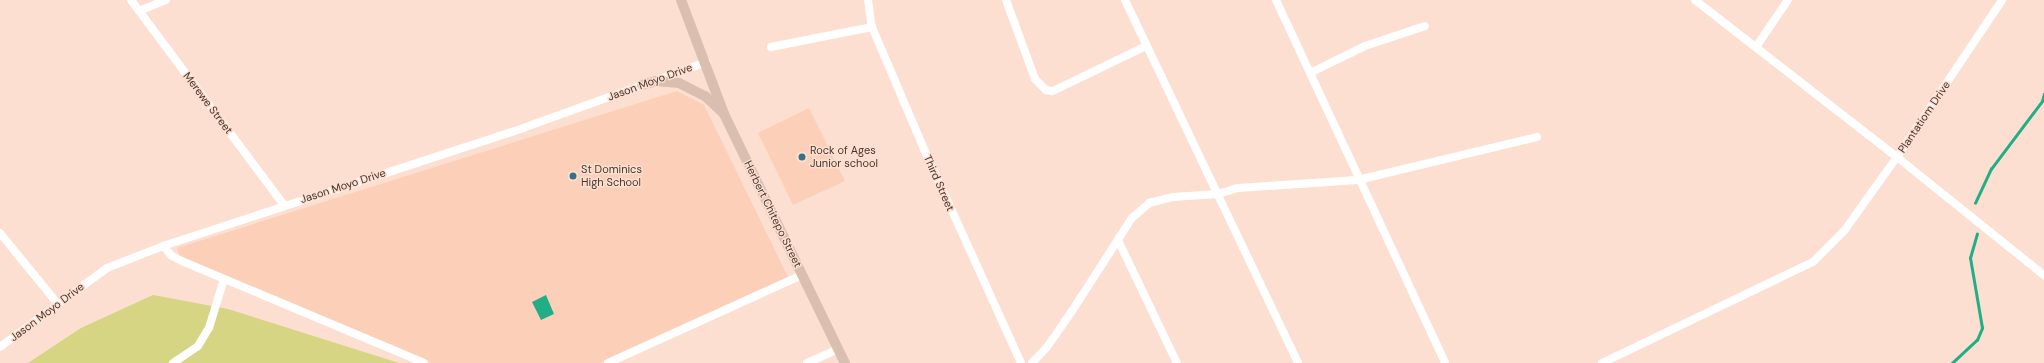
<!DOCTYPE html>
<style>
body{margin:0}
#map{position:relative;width:2044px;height:363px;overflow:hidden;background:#fcdfd0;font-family:"DM Sans",sans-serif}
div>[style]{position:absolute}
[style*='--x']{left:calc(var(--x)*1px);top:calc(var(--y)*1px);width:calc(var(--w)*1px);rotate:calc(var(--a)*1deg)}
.built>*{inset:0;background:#fccfb9}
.green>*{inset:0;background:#d5d583}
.water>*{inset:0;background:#21ae87}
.stream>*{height:2.5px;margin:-1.25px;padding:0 1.25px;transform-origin:1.25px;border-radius:1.25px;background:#21ae87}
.minor>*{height:8px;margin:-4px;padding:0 4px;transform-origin:4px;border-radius:4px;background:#fff}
.major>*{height:10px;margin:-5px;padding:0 5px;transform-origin:5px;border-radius:5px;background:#dabeb0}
.dots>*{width:11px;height:11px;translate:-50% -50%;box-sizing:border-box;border:2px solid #fcdfd0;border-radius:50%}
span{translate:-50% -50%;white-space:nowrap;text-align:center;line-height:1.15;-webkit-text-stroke:3px #fcdfd0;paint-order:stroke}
.street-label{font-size:11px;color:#47342b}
.poi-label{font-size:11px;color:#47342b}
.left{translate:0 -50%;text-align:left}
</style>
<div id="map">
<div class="built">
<div style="clip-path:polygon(677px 91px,704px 105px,788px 277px,600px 363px,432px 363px,180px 257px,177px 248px)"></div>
<div style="clip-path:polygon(809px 108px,845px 181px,793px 205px,758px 133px)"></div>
</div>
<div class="green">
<div style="clip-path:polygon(153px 295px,228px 309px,399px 363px,28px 363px,81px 328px)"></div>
</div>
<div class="water">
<div style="clip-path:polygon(546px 295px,554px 314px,541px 320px,532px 302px)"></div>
</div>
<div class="stream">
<div style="--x:1975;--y:203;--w:38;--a:-65"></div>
<div style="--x:1991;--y:169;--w:85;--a:-53.1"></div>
<div style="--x:2042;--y:101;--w:7;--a:-74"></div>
<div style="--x:1952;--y:363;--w:34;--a:-43"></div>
<div style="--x:1977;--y:340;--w:13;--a:-67"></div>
<div style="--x:1982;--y:328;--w:71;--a:-99.7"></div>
<div style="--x:1970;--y:258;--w:25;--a:-74"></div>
</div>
<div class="minor">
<div style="--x:131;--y:0;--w:256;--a:53.3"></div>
<div style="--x:868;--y:0;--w:27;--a:82"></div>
<div style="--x:872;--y:27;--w:133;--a:66.9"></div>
<div style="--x:924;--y:149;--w:235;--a:65.6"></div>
<div style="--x:1006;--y:0;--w:84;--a:69.8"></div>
<div style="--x:1035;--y:79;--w:16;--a:45"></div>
<div style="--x:1046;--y:90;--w:7;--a:8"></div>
<div style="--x:1053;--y:91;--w:103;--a:-25.8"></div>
<div style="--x:1125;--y:0;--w:402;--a:64.5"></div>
<div style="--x:1276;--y:0;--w:400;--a:65"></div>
<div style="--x:1695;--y:0;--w:256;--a:37.9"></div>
<div style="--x:1897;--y:157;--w:189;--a:38.8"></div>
<div style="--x:139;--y:11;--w:29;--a:-22"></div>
<div style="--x:771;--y:47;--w:103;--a:-11.2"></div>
<div style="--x:1756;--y:47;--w:57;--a:-55.8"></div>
<div style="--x:1310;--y:73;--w:61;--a:-26.1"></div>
<div style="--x:1365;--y:46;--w:63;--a:-18.4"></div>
<div style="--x:0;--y:233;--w:90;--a:50.8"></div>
<div style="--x:1118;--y:240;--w:136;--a:64.4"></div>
<div style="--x:163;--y:246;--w:13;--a:48"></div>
<div style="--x:172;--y:256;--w:13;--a:27"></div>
<div style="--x:184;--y:262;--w:260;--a:22.8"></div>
<div style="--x:0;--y:347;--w:133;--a:-36.4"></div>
<div style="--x:107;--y:268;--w:60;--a:-21.4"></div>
<div style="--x:163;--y:246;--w:379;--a:-18.1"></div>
<div style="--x:523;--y:128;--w:195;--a:-19.8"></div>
<div style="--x:173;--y:363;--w:30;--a:-34"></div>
<div style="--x:198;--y:346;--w:21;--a:-59"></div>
<div style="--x:209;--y:328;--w:51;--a:-73"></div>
<div style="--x:608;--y:363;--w:213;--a:-24.4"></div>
<div style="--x:807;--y:363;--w:34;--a:-24"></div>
<div style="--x:1032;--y:363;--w:22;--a:-47"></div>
<div style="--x:1047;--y:347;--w:44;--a:-55.2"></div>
<div style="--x:1072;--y:311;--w:111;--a:-57.2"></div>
<div style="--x:1132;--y:218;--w:23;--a:-41"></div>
<div style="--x:1149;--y:203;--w:25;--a:-14"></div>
<div style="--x:1173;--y:197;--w:45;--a:-3.8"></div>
<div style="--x:1218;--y:194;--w:21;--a:-17"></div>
<div style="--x:1238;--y:188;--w:120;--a:-3.8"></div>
<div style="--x:1358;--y:180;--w:184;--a:-13.5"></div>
<div style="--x:1602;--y:363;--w:234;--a:-25.6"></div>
<div style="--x:1813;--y:262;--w:44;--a:-45"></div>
<div style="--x:1844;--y:231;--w:91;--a:-54.4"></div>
<div style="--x:1897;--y:157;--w:189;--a:-56.2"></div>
</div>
<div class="major">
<div style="--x:681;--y:0;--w:122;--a:69.3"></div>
<div style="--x:724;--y:114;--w:277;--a:64.1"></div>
<div style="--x:642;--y:85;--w:15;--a:-16"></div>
<div style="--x:656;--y:81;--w:23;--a:5"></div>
<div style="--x:679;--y:83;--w:29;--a:27"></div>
<div style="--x:705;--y:96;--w:25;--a:43"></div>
</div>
<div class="dots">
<div style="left:802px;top:157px;background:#367089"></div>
<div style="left:573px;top:176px;background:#367089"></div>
</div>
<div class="street-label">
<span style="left:650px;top:82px;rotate:-20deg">Jason Moyo Drive</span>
<span style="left:208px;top:103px;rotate:53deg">Merewe Street</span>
<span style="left:1924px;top:117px;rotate:-56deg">Plantatiom Drive</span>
<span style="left:939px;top:183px;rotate:66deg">Third Street</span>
<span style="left:343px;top:186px;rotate:-18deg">Jason Moyo Drive</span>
<span style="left:773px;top:214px;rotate:64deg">Herbert Chitepo Street</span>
<span style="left:47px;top:312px;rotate:-37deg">Jason Moyo Drive</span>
</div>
<div class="poi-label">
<span class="left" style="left:810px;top:157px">Rock of Ages<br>Junior school</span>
<span class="left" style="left:581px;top:176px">St Dominics<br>High School</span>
</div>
</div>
